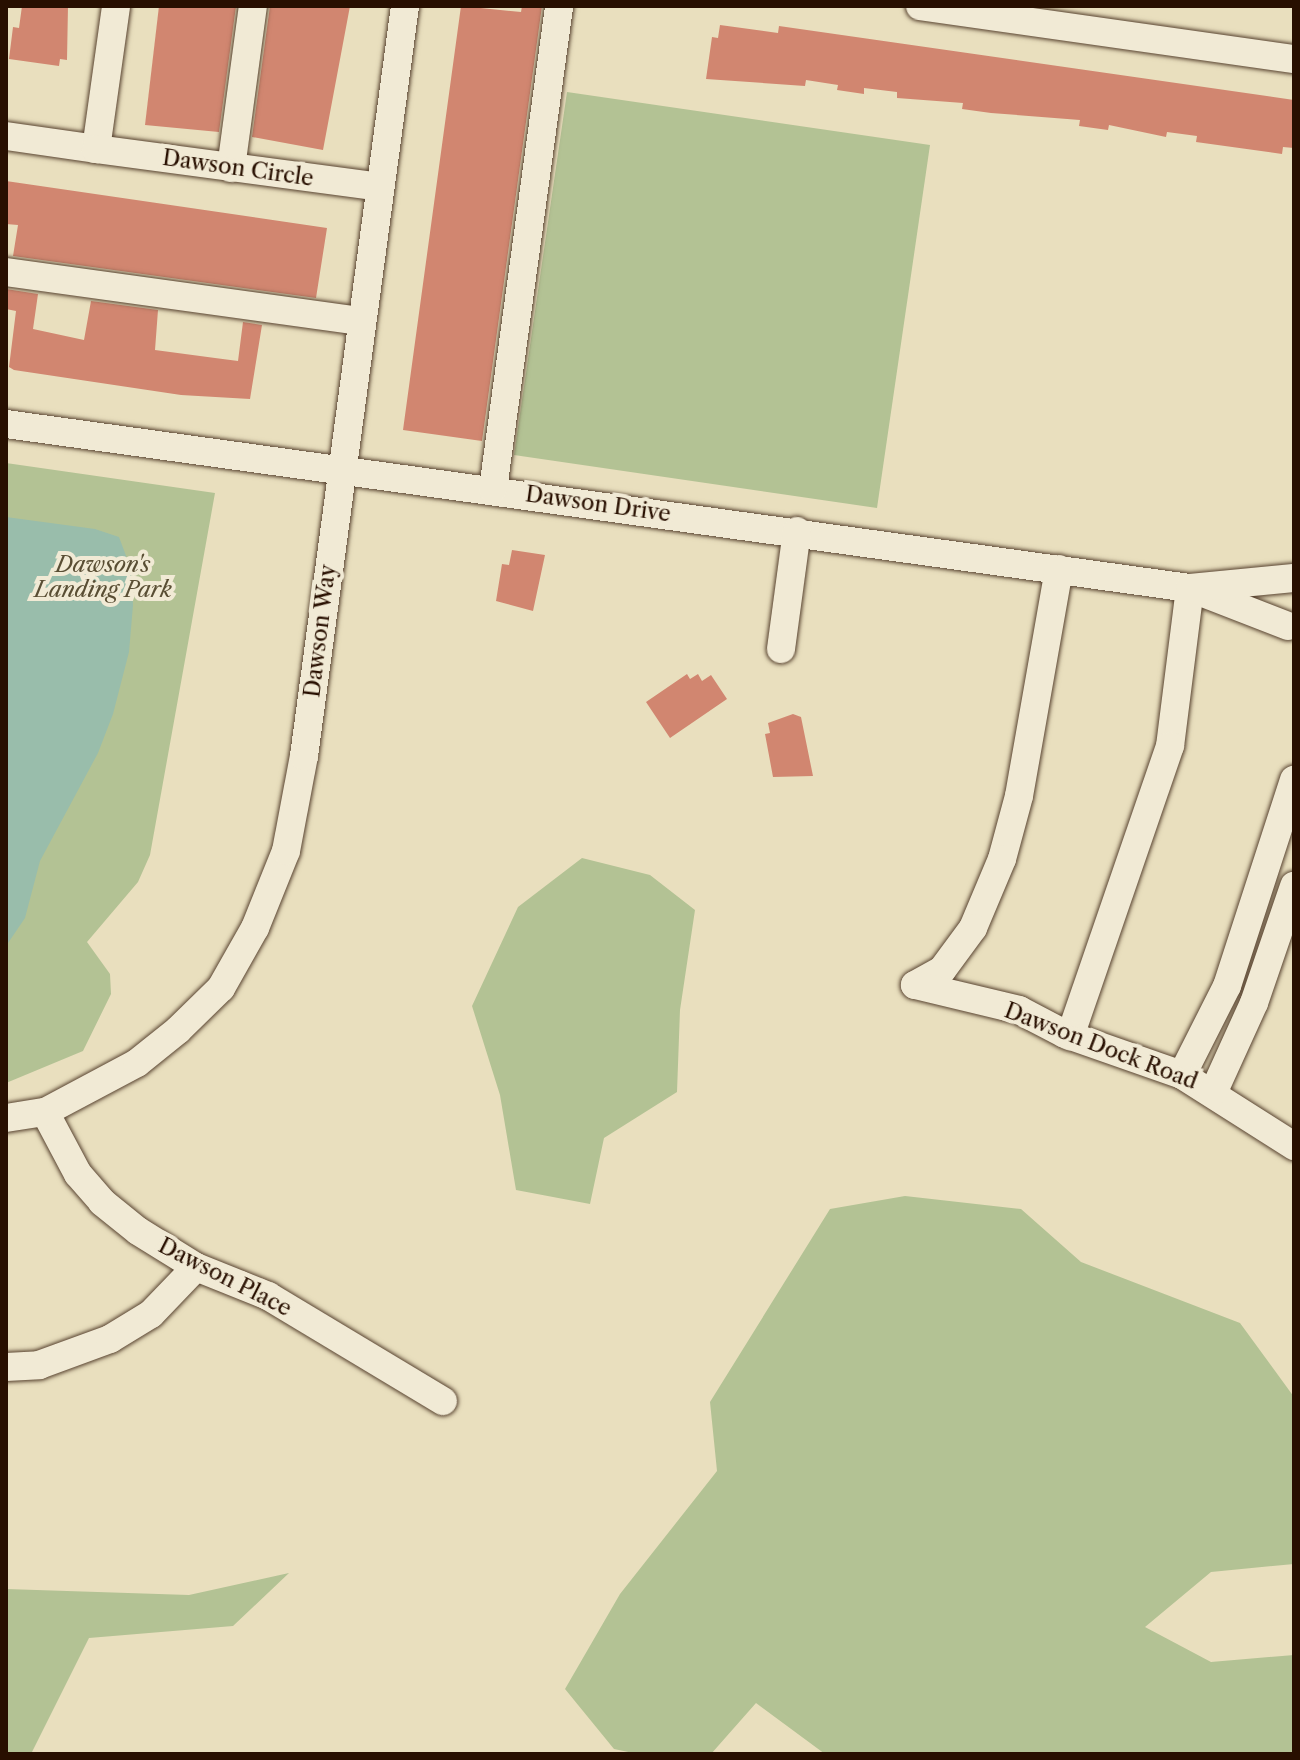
<!DOCTYPE html>
<style>
body{margin:0}
#map{position:relative;width:1300px;height:1760px;overflow:hidden;background:#e9dfbe;font-family:"Libre Caslon Text",serif}
div>[style]{position:absolute}
[style*='--x']{left:calc(var(--x)*1px);top:calc(var(--y)*1px);width:calc(var(--w)*1px);rotate:calc(var(--a)*1deg)}
.green>*{inset:0;background:#b3c294}
.water>*{inset:0;background:#99bdab}
.building>*{inset:0;background:#d18670}
.roads{filter:drop-shadow(0 0 2px #584330) drop-shadow(0 0 2px #584330)}
.minor>*{height:28px;margin:-14px;padding:0 14px;transform-origin:14px;border-radius:14px;background:#f1ead5}
span{translate:-50% -50%;white-space:nowrap;text-align:center;line-height:1.15;-webkit-text-stroke:8px #f1ead5;paint-order:stroke}
.street-label{font-size:22px;color:#280f00}
.park-label{font-size:22px;color:#594e34;font-style:italic}
.frame{position:absolute;inset:0;border:8px solid #280f00;pointer-events:none}
</style>
<div id="map">
<div class="green">
<div style="clip-path:polygon(567px 92px,930px 145px,877px 508px,514px 455px)"></div>
<div style="clip-path:polygon(6px 463px,215px 493px,150px 855px,138px 882px,87px 942px,110px 974px,111px 994px,83px 1051px,6px 1083px)"></div>
<div style="clip-path:polygon(582px 858px,650px 875px,695px 910px,680px 1010px,677px 1092px,604px 1138px,590px 1204px,516px 1190px,500px 1095px,472px 1006px,518px 907px)"></div>
<div style="clip-path:polygon(905px 1196px,1021px 1209px,1081px 1262px,1240px 1323px,1294px 1397px,1294px 1564px,1211px 1572px,1145px 1627px,1211px 1662px,1294px 1655px,1294px 1754px,825px 1754px,756px 1703px,711px 1754px,638px 1754px,614px 1749px,565px 1689px,620px 1594px,717px 1471px,710px 1402px,830px 1209px)"></div>
<div style="clip-path:polygon(289px 1573px,233px 1626px,89px 1638px,31px 1754px,6px 1754px,6px 1589px,189px 1595px)"></div>
</div>
<div class="water">
<div style="clip-path:polygon(6px 517px,95px 529px,119px 537px,131px 569px,133px 605px,129px 652px,113px 714px,98px 753px,40px 861px,25px 918px,6px 946px)"></div>
</div>
<div class="building">
<div style="clip-path:polygon(22px 6px,68px 6px,67px 60px,60px 59px,59px 66px,9px 59px,13px 27px,19px 28px)"></div>
<div style="clip-path:polygon(159px 6px,236px 6px,219px 132px,145px 125px)"></div>
<div style="clip-path:polygon(270px 6px,350px 6px,323px 150px,252px 137px)"></div>
<div style="clip-path:polygon(461px 6px,521px 12px,522px 6px,542px 6px,482px 441px,403px 430px)"></div>
<div style="clip-path:polygon(720px 25px,778px 33px,779px 26px,1294px 100px,1294px 148px,1283px 147px,1282px 154px,1196px 142px,1197px 136px,1167px 132px,1166px 137px,1109px 125px,1108px 130px,1079px 126px,1080px 120px,991px 113px,962px 109px,963px 103px,897px 98px,897px 92px,864px 88px,864px 94px,837px 90px,838px 85px,806px 80px,805px 86px,706px 79px,712px 37px,718px 38px)"></div>
<div style="clip-path:polygon(6px 181px,327px 228px,316px 298px,13px 256px,18px 225px,6px 224px)"></div>
<div style="clip-path:polygon(6px 289px,38px 294px,33px 329px,84px 340px,91px 301px,158px 310px,155px 350px,215px 358px,238px 361px,243px 322px,262px 325px,250px 399px,181px 395px,14px 370px,9px 367px,16px 311px,6px 309px)"></div>
<div style="clip-path:polygon(512px 550px,545px 555px,533px 611px,496px 601px,502px 564px,509px 565px)"></div>
<div style="clip-path:polygon(687px 674px,690px 679px,698px 674px,702px 681px,711px 675px,727px 699px,670px 738px,646px 702px)"></div>
<div style="clip-path:polygon(793px 714px,801px 717px,813px 776px,773px 777px,765px 734px,770px 733px,768px 723px)"></div>
</div>
<div class="roads">
<div class="minor">
<div style="--x:920;--y:6;--w:378;--a:8.1"></div>
<div style="--x:6;--y:136;--w:91;--a:8.2"></div>
<div style="--x:96;--y:149;--w:144;--a:-82"></div>
<div style="--x:96;--y:149;--w:286;--a:7.6"></div>
<div style="--x:231;--y:168;--w:163;--a:-82.3"></div>
<div style="--x:6;--y:272;--w:357;--a:7.9"></div>
<div style="--x:6;--y:424;--w:1195;--a:7.89"></div>
<div style="--x:1190;--y:588;--w:159;--a:97.2"></div>
<div style="--x:1170;--y:746;--w:307;--a:109"></div>
<div style="--x:493;--y:489;--w:487;--a:-82.2"></div>
<div style="--x:1059;--y:569;--w:230;--a:100"></div>
<div style="--x:1019;--y:796;--w:65;--a:105.1"></div>
<div style="--x:1002;--y:859;--w:75;--a:112.8"></div>
<div style="--x:973;--y:928;--w:52;--a:126.4"></div>
<div style="--x:942;--y:970;--w:31;--a:151"></div>
<div style="--x:915;--y:985;--w:107;--a:13.5"></div>
<div style="--x:1019;--y:1010;--w:52;--a:27.6"></div>
<div style="--x:1065;--y:1034;--w:124;--a:19.3"></div>
<div style="--x:1182;--y:1075;--w:133;--a:32.4"></div>
<div style="--x:1288;--y:626;--w:105;--a:-158.8"></div>
<div style="--x:1190;--y:588;--w:104;--a:-5.5"></div>
<div style="--x:781;--y:649;--w:119;--a:-82.3"></div>
<div style="--x:1182;--y:1075;--w:100;--a:-63.2"></div>
<div style="--x:1227;--y:986;--w:217;--a:-72"></div>
<div style="--x:1214;--y:1091;--w:97;--a:-65.6"></div>
<div style="--x:1254;--y:1003;--w:124;--a:-71.1"></div>
<div style="--x:45;--y:1112;--w:70;--a:62"></div>
<div style="--x:78;--y:1174;--w:37;--a:49"></div>
<div style="--x:102;--y:1202;--w:46;--a:38.9"></div>
<div style="--x:138;--y:1231;--w:68;--a:31.8"></div>
<div style="--x:196;--y:1267;--w:78;--a:21.9"></div>
<div style="--x:268;--y:1296;--w:204;--a:31"></div>
<div style="--x:6;--y:1118;--w:39;--a:-9"></div>
<div style="--x:45;--y:1112;--w:104;--a:-28"></div>
<div style="--x:137;--y:1063;--w:53;--a:-38.8"></div>
<div style="--x:178;--y:1030;--w:60;--a:-44.3"></div>
<div style="--x:221;--y:988;--w:69;--a:-60.5"></div>
<div style="--x:255;--y:928;--w:83;--a:-68.1"></div>
<div style="--x:286;--y:851;--w:97;--a:-79.3"></div>
<div style="--x:304;--y:756;--w:757;--a:-82.33"></div>
<div style="--x:6;--y:1367;--w:33;--a:-3"></div>
<div style="--x:39;--y:1365;--w:76;--a:-20.1"></div>
<div style="--x:110;--y:1339;--w:48;--a:-31.4"></div>
<div style="--x:151;--y:1314;--w:65;--a:-46.2"></div>
</div>
</div>
<div class="street-label">
<span style="left:238px;top:168px;rotate:8deg">Dawson Circle</span>
<span style="left:598px;top:504px;rotate:8deg">Dawson Drive</span>
<span style="left:320px;top:631px;rotate:-83deg">Dawson Way</span>
<span style="left:1101px;top:1046px;rotate:21deg">Dawson Dock Road</span>
<span style="left:225px;top:1277px;rotate:27deg">Dawson Place</span>
</div>
<div class="park-label">
<span style="left:103px;top:577px">Dawson's<br>Landing Park</span>
</div>
<div class="frame"></div>
</div>
